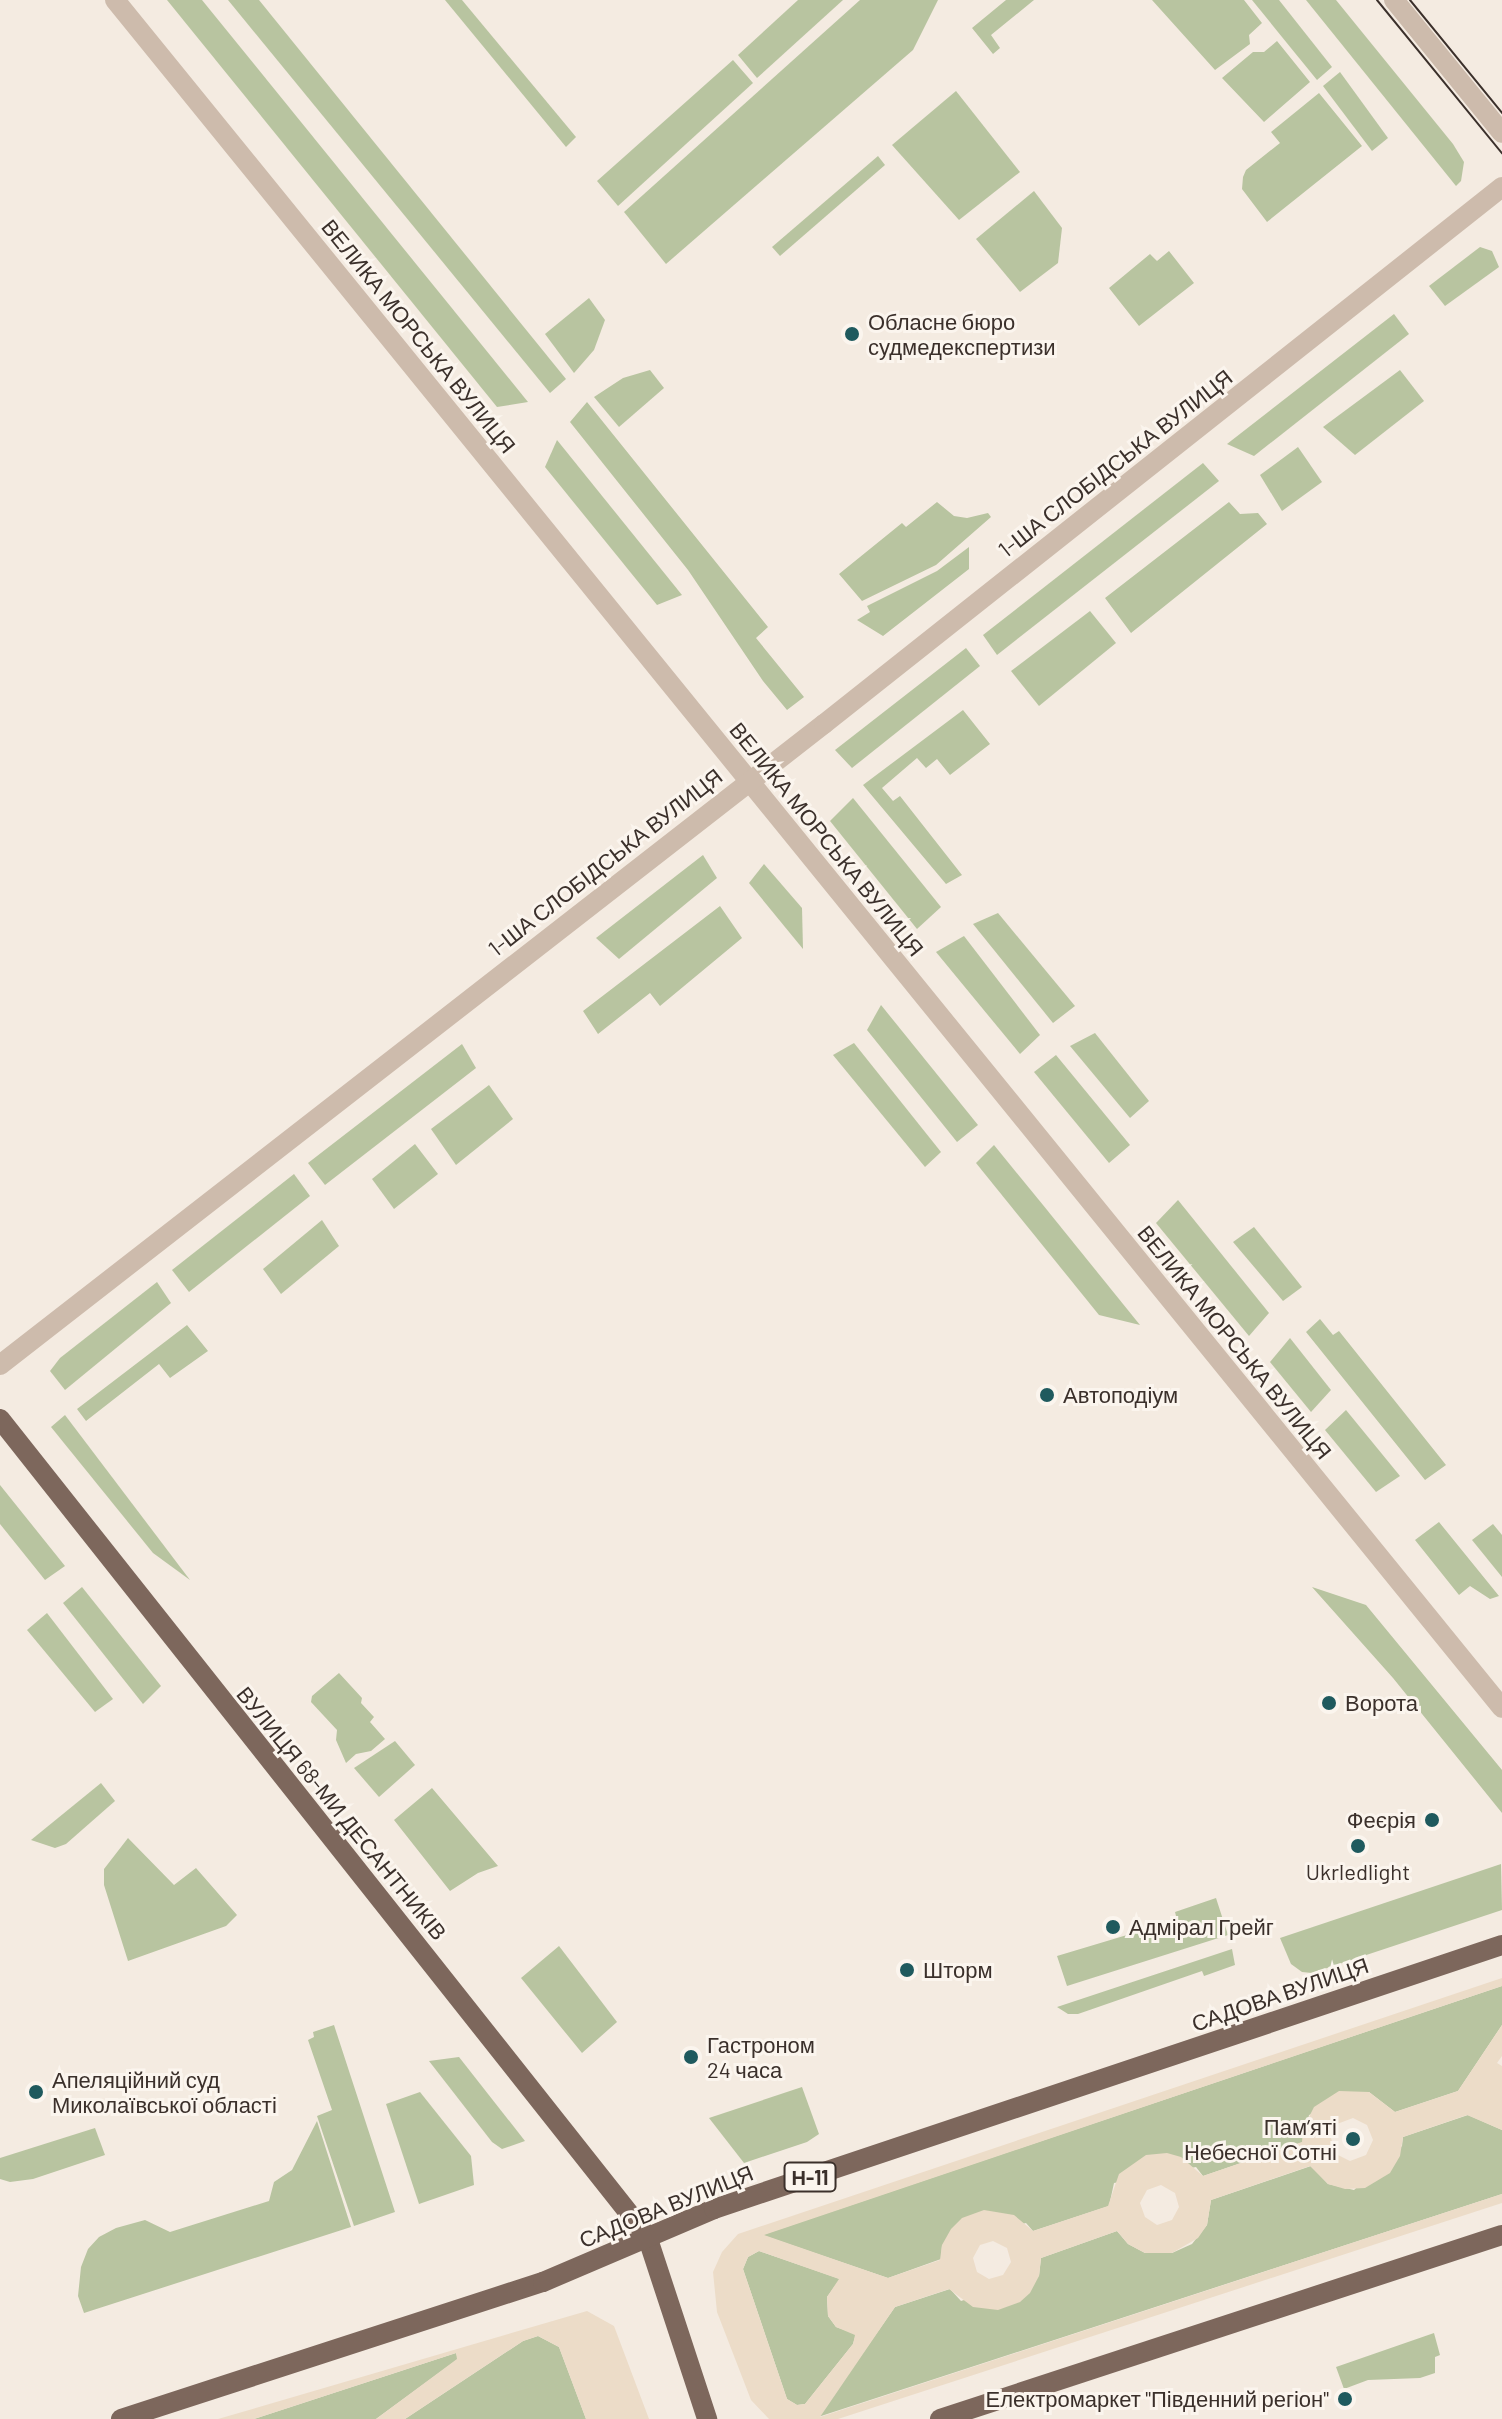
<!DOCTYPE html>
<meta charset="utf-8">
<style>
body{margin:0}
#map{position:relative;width:1502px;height:2419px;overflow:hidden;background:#f4ebe1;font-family:Barlow,sans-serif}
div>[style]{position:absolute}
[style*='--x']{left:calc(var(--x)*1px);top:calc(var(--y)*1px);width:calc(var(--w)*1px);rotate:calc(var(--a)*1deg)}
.green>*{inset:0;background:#b8c4a0}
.plaza>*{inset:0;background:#ecdcc8}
.minor>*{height:20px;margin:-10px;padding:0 10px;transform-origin:10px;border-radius:10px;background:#cdbbac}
.major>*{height:20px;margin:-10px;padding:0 10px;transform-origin:10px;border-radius:10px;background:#7d675c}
.tram>*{height:2px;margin:-1px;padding:0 1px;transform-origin:1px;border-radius:1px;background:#3b302b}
.dots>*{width:22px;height:22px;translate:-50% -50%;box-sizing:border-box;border:4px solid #fbf5ee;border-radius:50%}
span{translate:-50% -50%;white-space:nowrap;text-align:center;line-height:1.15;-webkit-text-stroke:6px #fbf5ee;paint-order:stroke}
.shield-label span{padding:2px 6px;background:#fbf5ee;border:2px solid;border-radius:6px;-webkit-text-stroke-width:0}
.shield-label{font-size:20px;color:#3b302b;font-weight:700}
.poi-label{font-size:22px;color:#3b302b}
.left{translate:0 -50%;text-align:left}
.right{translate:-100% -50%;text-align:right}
.street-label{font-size:22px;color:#3b302b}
</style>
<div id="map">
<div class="green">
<div style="clip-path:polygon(167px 0,202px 0,528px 402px,497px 407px)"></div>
<div style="clip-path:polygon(228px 0,259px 0,566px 379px,550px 393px)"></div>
<div style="clip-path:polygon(445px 0,462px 0,576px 137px,566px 147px)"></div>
<div style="clip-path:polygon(798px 0,843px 0,757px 78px,738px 55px)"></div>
<div style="clip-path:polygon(860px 0,938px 0,913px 50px,666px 264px,624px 212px)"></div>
<div style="clip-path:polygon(1006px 0,1034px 0,991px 35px,1000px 48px,993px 54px,972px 28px)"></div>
<div style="clip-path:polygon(1152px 0,1244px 0,1262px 23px,1249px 35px,1250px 44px,1215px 70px)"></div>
<div style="clip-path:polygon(1252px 0,1279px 0,1332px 67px,1317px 80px)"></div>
<div style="clip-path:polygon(1306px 0,1336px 0,1453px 144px,1464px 162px,1461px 181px,1456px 186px)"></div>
<div style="clip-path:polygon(1277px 41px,1310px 82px,1264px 122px,1222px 78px,1253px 52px,1264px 52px)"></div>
<div style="clip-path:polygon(733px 60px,753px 83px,618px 206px,597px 181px)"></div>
<div style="clip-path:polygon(1340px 72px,1388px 138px,1372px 151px,1323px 86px)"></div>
<div style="clip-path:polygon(956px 91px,1020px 172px,959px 220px,892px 145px)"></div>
<div style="clip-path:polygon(1319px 93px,1362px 146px,1267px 222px,1242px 189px,1243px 177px,1246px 170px,1280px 143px,1271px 132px)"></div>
<div style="clip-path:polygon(878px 156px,885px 165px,780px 256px,772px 247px)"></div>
<div style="clip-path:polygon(1034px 191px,1062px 228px,1058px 263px,1020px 292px,976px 239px)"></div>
<div style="clip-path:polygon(1480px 247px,1492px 251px,1499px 267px,1445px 306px,1429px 286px)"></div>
<div style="clip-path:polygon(1169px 251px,1194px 283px,1139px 326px,1109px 288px,1150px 254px,1157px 261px)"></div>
<div style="clip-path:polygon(589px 298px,605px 320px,594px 350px,574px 373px,545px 334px)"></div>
<div style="clip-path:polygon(1394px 314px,1409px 334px,1254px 456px,1227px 444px)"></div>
<div style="clip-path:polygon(650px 370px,664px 388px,619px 427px,594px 397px,623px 378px)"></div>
<div style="clip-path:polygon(1400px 370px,1424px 401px,1355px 455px,1323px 427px)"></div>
<div style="clip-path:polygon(587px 402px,768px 627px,756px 638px,804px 697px,787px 710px,763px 681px,688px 570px,570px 422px)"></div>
<div style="clip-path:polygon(557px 440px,682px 595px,657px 605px,545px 467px)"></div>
<div style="clip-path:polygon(1298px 447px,1322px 482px,1282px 511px,1260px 475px)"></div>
<div style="clip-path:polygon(1203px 463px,1219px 481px,997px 655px,983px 635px)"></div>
<div style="clip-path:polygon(937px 502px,954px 516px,967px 518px,988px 513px,991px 517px,936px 565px,862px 601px,839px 574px,902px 523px,906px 527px)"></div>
<div style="clip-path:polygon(1229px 502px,1240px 514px,1258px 513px,1267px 524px,1131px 633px,1105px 598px)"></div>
<div style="clip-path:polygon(969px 547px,969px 569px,883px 636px,857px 620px,870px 612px,867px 606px,937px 571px)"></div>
<div style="clip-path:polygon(1090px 611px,1116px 643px,1039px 706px,1011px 671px)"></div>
<div style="clip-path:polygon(966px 648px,980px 666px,852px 768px,835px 750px)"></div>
<div style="clip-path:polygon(963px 710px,990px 744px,950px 775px,937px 759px,926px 768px,917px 758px,882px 788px,893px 801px,900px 796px,962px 875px,946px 884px,863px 785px)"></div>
<div style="clip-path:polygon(853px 798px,941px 907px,917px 929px,830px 821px)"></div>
<div style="clip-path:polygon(703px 855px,717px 878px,619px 959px,596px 938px)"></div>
<div style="clip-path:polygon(764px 864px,802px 908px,803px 949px,749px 883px)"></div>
<div style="clip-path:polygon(720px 906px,742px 938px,660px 1006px,650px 993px,598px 1034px,583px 1011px)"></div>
<div style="clip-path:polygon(998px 913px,1075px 1006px,1053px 1023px,973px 924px)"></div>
<div style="clip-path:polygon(964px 936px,1040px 1035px,1020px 1054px,936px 952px)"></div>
<div style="clip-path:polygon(881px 1005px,978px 1125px,957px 1142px,867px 1030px)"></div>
<div style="clip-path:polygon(1095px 1033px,1149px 1101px,1130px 1118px,1070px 1046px)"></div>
<div style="clip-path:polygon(854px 1043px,941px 1152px,925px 1167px,833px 1055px)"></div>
<div style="clip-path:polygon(462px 1044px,476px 1068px,325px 1185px,308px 1163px)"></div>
<div style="clip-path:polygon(1056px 1055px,1130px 1145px,1109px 1163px,1034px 1072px)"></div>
<div style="clip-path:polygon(489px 1085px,513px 1119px,456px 1165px,431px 1129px)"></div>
<div style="clip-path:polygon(415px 1144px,438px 1174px,394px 1209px,372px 1179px)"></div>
<div style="clip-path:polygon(994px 1145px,1043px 1205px,1140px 1325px,1099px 1315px,976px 1163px)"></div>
<div style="clip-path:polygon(294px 1174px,310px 1196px,189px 1292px,172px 1270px)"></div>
<div style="clip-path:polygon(1178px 1200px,1269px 1313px,1249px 1336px,1156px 1223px)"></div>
<div style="clip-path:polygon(322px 1220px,339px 1246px,281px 1294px,263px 1269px)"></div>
<div style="clip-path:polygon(1254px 1227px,1302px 1287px,1283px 1301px,1233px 1242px)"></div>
<div style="clip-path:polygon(157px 1282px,171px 1303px,65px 1390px,50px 1371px,60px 1358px)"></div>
<div style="clip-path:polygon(1320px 1319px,1333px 1335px,1339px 1331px,1446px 1465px,1425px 1480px,1306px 1332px)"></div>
<div style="clip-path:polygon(187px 1325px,208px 1351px,170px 1378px,159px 1364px,86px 1421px,77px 1409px)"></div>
<div style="clip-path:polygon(1290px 1338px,1331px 1390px,1311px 1412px,1270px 1362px)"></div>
<div style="clip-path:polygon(1346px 1410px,1400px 1476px,1376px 1492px,1325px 1430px)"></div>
<div style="clip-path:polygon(65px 1415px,190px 1580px,153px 1553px,51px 1427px)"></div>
<div style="clip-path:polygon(0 1485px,65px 1566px,45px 1580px,0 1524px)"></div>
<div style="clip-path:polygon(1439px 1522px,1499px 1596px,1490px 1599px,1470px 1586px,1459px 1595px,1415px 1540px)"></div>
<div style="clip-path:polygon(1493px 1524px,1502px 1535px,1502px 1577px,1472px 1540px)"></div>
<div style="clip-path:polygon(82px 1587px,161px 1686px,143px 1704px,63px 1603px)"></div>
<div style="clip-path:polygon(1312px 1587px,1366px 1605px,1502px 1770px,1502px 1813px,1393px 1678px)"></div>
<div style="clip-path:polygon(47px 1613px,113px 1699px,95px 1712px,27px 1630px)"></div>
<div style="clip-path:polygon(339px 1673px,362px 1698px,361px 1703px,374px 1717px,370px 1722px,385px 1739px,371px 1751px,356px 1754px,346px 1763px,336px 1740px,337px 1730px,311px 1702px,312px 1696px)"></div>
<div style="clip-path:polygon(395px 1741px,415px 1765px,379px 1797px,354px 1768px)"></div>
<div style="clip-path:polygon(101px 1783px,115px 1801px,66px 1844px,55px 1848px,31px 1840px)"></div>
<div style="clip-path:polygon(432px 1788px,498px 1866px,478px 1873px,450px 1891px,394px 1820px)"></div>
<div style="clip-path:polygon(128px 1838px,174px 1885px,196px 1868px,237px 1915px,226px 1926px,128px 1961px,104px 1885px,104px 1869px)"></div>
<div style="clip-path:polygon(1501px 1864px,1502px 1910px,1312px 1973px,1302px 1972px,1291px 1964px,1280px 1938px)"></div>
<div style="clip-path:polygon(1216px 1898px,1228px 1935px,1067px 1986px,1057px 1956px,1177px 1920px,1175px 1912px)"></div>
<div style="clip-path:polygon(559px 1946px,617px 2022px,582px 2053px,521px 1978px)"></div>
<div style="clip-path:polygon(1232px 1949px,1235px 1965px,1204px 1976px,1202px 1971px,1078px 2014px,1068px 2014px,1057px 2007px)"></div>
<div style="clip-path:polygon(1502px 1986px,1502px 2025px,1458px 2091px,1395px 2112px,1369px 2092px,1309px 2115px,1303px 2142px,1203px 2176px,1196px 2167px,1114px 2183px,1109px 2206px,1033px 2231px,1026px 2223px,942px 2245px,941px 2259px,888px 2278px,762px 2235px)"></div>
<div style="clip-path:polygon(334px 2025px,395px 2212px,354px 2226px,317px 2116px,332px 2110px,308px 2040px,314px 2037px,313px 2032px)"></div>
<div style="clip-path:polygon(459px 2057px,525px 2141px,502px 2149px,492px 2142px,429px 2061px)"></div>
<div style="clip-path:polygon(802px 2087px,819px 2134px,807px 2142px,744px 2163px,709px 2118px)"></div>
<div style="clip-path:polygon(420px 2092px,471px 2156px,474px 2185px,419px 2204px,386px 2104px)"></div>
<div style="clip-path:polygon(1468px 2115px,1502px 2130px,1502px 2194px,818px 2417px,895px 2307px,950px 2289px,961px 2301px,1039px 2276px,1041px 2258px,1117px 2231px,1128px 2244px,1145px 2253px,1172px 2253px,1192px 2244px,1207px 2225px,1211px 2200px,1311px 2166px,1328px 2184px,1354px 2190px,1402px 2146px,1403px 2137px)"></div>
<div style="clip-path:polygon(317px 2121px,351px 2227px,84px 2313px,78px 2296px,81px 2267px,88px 2249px,99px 2237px,116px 2228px,145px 2220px,170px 2232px,269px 2201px,274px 2182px,292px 2170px)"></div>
<div style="clip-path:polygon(95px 2128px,105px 2155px,33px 2179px,10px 2182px,0 2179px,0 2158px)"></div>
<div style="clip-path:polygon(759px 2251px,840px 2279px,827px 2297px,828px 2316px,836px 2327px,856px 2334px,853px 2344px,805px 2404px,797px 2405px,787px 2399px,743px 2269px,748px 2257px)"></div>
<div style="clip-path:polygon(1434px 2333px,1440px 2355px,1435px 2357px,1435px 2373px,1420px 2378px,1368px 2380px,1344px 2389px,1336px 2367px)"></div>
<div style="clip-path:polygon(538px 2336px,559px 2347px,586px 2419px,405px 2419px,523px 2341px)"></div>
<div style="clip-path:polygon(456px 2353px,458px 2359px,376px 2419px,254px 2419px)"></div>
</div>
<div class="plaza">
<div style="clip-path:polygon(evenodd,1502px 1978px,1502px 1986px,764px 2235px,888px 2278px,940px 2260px,942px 2245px,951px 2229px,962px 2218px,984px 2210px,1014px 2215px,1033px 2231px,1108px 2206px,1119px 2174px,1146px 2155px,1167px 2153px,1181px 2157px,1203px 2176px,1302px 2142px,1303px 2129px,1314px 2107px,1339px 2091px,1369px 2092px,1395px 2112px,1458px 2091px,1502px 2025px,1502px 2056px,1497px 2063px,1502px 2066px,1502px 2130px,1467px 2115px,1403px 2137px,1400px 2156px,1390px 2173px,1365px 2188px,1345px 2189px,1328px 2184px,1310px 2166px,1211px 2200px,1207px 2225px,1198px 2238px,1172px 2253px,1145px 2253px,1128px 2244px,1117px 2231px,1041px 2258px,1039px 2276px,1030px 2293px,1020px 2302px,998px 2310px,973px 2307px,949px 2289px,895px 2307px,820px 2417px,1502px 2194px,1502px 2203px,838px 2419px,769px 2419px,751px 2400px,717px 2312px,713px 2272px,722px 2252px,738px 2234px,1502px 1978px,1353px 2118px,1367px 2125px,1373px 2140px,1366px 2155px,1350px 2161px,1336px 2154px,1331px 2138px,1337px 2124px,1353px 2118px,1502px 1978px,1161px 2185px,1175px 2193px,1179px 2207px,1172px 2220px,1157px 2225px,1145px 2217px,1140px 2203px,1147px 2190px,1161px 2185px,1502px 1978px,993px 2241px,1007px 2248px,1011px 2262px,1003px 2275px,989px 2279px,977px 2272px,973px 2258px,980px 2245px,993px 2241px,1502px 1978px,759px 2251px,839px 2279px,827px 2297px,828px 2316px,836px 2327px,855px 2335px,853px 2344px,805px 2404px,797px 2405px,787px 2399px,743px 2269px,748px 2257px,759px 2251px)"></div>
<div style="clip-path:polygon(587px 2311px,614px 2326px,649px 2419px,586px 2419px,559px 2347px,538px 2336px,523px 2341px,405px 2419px,376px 2419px,457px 2359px,456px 2353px,254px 2419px,218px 2419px)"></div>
</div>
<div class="minor">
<div style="--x:115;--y:0;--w:2200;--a:50.92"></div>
<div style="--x:1394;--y:0;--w:171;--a:50.9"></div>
<div style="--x:0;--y:1365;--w:1044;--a:-37.88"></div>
<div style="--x:824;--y:724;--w:865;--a:-38.38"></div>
</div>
<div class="major">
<div style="--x:0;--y:1419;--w:1042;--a:51.62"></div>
<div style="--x:647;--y:2236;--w:193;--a:71.8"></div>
<div style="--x:121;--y:2419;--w:444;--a:-18"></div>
<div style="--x:543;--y:2282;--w:186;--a:-23.1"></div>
<div style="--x:714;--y:2209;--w:831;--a:-18.52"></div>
<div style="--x:940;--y:2419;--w:591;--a:-18.13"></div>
</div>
<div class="tram">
<div style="--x:1377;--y:0;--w:198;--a:50.8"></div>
<div style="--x:1410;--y:0;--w:146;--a:50.8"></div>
</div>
<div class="dots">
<div style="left:852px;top:334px;background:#1f5a5e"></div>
<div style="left:1047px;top:1395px;background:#1f5a5e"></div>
<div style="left:1329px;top:1703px;background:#1f5a5e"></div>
<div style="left:1432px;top:1820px;background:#1f5a5e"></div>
<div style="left:1358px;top:1846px;background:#1f5a5e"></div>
<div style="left:1113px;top:1927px;background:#1f5a5e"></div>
<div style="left:907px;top:1970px;background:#1f5a5e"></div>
<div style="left:691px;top:2057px;background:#1f5a5e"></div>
<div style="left:36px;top:2092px;background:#1f5a5e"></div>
<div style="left:1353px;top:2139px;background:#1f5a5e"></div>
<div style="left:1345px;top:2399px;background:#1f5a5e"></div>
</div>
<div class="shield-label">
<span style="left:810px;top:2177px">Н-11</span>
</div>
<div class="poi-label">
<span class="left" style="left:868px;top:334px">Обласне бюро<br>судмедекспертизи</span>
<span class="left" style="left:1063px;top:1395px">Автоподіум</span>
<span class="left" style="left:1345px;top:1703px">Ворота</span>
<span class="right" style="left:1416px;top:1820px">Феєрія</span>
<span style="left:1358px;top:1872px">Ukrledlight</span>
<span class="left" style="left:1129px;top:1927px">Адмірал Грейг</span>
<span class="left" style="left:923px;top:1970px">Шторм</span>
<span class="left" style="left:707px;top:2057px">Гастроном<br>24 часа</span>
<span class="left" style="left:52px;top:2092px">Апеляційний суд<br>Миколаївської області</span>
<span class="right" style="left:1337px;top:2139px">Пам’яті<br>Небесної Сотні</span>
<span class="right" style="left:1329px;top:2399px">Електромаркет "Південний регіон"</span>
</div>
<div class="street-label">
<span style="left:419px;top:336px;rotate:51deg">ВЕЛИКА МОРСЬКА ВУЛИЦЯ</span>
<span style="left:1115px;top:463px;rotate:-38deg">1-ША СЛОБІДСЬКА ВУЛИЦЯ</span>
<span style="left:827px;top:839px;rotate:51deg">ВЕЛИКА МОРСЬКА ВУЛИЦЯ</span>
<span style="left:605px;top:862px;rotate:-38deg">1-ША СЛОБІДСЬКА ВУЛИЦЯ</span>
<span style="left:1235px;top:1342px;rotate:51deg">ВЕЛИКА МОРСЬКА ВУЛИЦЯ</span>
<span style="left:342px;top:1813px;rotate:51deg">ВУЛИЦЯ 68-МИ ДЕСАНТНИКІВ</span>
<span style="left:1280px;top:1994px;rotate:-19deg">САДОВА ВУЛИЦЯ</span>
<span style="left:666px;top:2206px;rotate:-22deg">САДОВА ВУЛИЦЯ</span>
</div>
</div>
